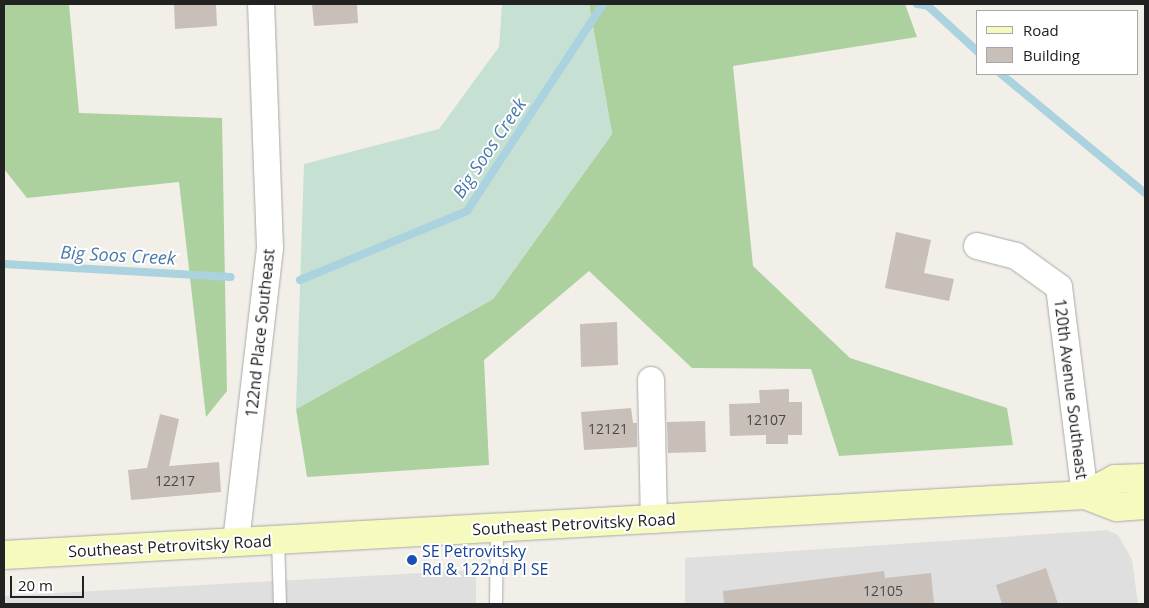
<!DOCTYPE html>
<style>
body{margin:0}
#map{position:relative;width:1149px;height:608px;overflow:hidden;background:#f2efe9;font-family:"Open Sans",sans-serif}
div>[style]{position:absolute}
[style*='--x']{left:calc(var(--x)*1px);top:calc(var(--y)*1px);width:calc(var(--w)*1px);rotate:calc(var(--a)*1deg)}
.residential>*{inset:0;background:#e0dfdf}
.forest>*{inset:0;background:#add19e}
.wetland>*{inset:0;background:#c6e0d4}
.stream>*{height:8px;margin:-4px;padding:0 4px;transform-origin:4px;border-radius:4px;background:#aad3df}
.building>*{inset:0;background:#c7bfb8}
.roads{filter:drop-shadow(0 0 1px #a9a9a9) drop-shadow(0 0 1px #a9a9a9)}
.service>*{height:12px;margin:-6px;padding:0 6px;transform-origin:6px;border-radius:6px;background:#fff}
.minor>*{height:26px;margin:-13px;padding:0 13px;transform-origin:13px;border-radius:13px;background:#fff}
.secondary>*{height:28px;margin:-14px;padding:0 14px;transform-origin:14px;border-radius:14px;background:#f7fabf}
.dots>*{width:14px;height:14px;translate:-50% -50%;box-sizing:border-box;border:2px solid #fff;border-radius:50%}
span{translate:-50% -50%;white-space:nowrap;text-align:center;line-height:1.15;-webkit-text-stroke:4px #fff;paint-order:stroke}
.number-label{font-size:14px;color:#4b4948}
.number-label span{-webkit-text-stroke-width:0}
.street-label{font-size:16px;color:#222}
.transit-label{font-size:16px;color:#164399}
.left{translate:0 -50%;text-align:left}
.water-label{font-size:18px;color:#4a7aab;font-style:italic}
.frame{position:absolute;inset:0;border:5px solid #222;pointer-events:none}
.legend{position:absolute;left:976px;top:10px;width:162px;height:65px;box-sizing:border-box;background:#fff;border:1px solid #a7a7a7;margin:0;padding:6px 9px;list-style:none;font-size:15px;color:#222}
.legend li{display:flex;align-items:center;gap:10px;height:25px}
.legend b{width:25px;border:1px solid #a7a7a7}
.scale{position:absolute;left:10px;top:576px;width:74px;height:22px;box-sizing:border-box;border:2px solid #222;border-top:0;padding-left:6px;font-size:15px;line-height:18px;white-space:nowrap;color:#222;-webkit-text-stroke:4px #fff;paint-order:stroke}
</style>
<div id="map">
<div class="residential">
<div style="clip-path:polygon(1107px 530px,1118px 535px,1132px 560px,1138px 604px,685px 604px,685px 558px)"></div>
<div style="clip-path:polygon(476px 570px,476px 604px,4px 604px,4px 596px)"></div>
</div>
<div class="forest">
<div style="clip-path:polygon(4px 4px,69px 4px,79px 113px,222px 118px,227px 391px,206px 417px,179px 182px,27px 198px,4px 169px)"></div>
<div style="clip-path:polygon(589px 4px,905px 4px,917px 37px,733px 66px,753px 266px,850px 358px,1007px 408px,1013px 445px,839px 456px,811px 369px,692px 368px,589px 271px,484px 360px,489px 465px,307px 477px,296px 409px,493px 299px,612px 134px)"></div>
</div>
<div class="wetland">
<div style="clip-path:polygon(502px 4px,589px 4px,612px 134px,493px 299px,296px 409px,304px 164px,439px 129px,499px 47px)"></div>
</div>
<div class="stream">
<div style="--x:917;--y:4;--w:11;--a:10"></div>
<div style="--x:928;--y:6;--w:68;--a:42.6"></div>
<div style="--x:1001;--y:74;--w:187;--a:39.6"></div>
<div style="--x:4;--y:264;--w:227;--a:3.3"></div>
<div style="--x:300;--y:280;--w:181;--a:-22.4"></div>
<div style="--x:467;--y:211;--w:248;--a:-56.7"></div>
</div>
<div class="building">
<div style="clip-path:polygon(174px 4px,216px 4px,217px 26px,175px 29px)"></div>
<div style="clip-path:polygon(312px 4px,357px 4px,358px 23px,314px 26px)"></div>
<div style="clip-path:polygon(896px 232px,931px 240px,924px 273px,954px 279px,949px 301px,885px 288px)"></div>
<div style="clip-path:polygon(617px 322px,618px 365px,581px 367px,580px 324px)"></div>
<div style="clip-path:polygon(789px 389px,789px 402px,802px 402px,802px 435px,788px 435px,788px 444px,766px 444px,766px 435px,730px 436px,729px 404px,760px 403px,759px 390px)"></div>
<div style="clip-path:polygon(631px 408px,633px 423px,637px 423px,637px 447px,584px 450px,581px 412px)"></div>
<div style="clip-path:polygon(160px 414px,179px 419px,169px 466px,219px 462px,221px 492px,131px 500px,128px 470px,147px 468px)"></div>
<div style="clip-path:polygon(705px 421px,706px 452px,668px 453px,667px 422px)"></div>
<div style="clip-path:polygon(1046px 568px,1058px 604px,1002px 604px,996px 585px)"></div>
<div style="clip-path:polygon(884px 571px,885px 578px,931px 573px,934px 604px,724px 604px,723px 591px)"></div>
</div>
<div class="roads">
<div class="service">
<div style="--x:278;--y:540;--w:64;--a:88.2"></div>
<div style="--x:496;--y:604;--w:76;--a:-89.2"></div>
</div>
<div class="minor">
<div style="--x:977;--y:246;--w:40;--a:14.4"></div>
<div style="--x:1016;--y:256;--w:53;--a:35.8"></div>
<div style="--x:1059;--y:287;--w:210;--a:82.9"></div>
<div style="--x:651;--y:380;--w:140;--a:88.8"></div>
<div style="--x:236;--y:542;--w:296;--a:-83.4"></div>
<div style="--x:270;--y:248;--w:244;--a:-92.1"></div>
</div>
<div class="secondary">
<div style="--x:1085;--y:495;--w:34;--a:-28"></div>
<div style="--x:1115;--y:479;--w:30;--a:-2"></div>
<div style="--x:4;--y:555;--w:1083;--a:-3.18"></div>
<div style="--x:1085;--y:495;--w:34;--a:21"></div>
<div style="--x:1117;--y:507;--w:28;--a:-4"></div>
</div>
</div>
<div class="dots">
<div style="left:412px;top:560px;background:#1a4fb4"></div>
</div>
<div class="number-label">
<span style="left:766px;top:420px">12107</span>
<span style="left:608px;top:429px">12121</span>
<span style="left:175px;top:481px">12217</span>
<span style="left:883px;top:591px">12105</span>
</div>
<div class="street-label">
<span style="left:260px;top:333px;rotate:-84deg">122nd Place Southeast</span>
<span style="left:1071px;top:389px;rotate:83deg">120th Avenue Southeast</span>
<span style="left:574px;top:524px;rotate:-3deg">Southeast Petrovitsky Road</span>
<span style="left:170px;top:546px;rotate:-3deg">Southeast Petrovitsky Road</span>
</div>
<div class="transit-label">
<span class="left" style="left:422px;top:560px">SE Petrovitsky<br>Rd &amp; 122nd Pl SE</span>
</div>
<div class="water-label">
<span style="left:489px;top:148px;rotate:-56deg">Big Soos Creek</span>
<span style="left:118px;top:255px;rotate:3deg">Big Soos Creek</span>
</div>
<div class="frame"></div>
<ul class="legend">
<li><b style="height:6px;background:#f7fabf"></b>Road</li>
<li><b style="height:14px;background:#c7bfb8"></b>Building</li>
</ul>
<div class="scale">20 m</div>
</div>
